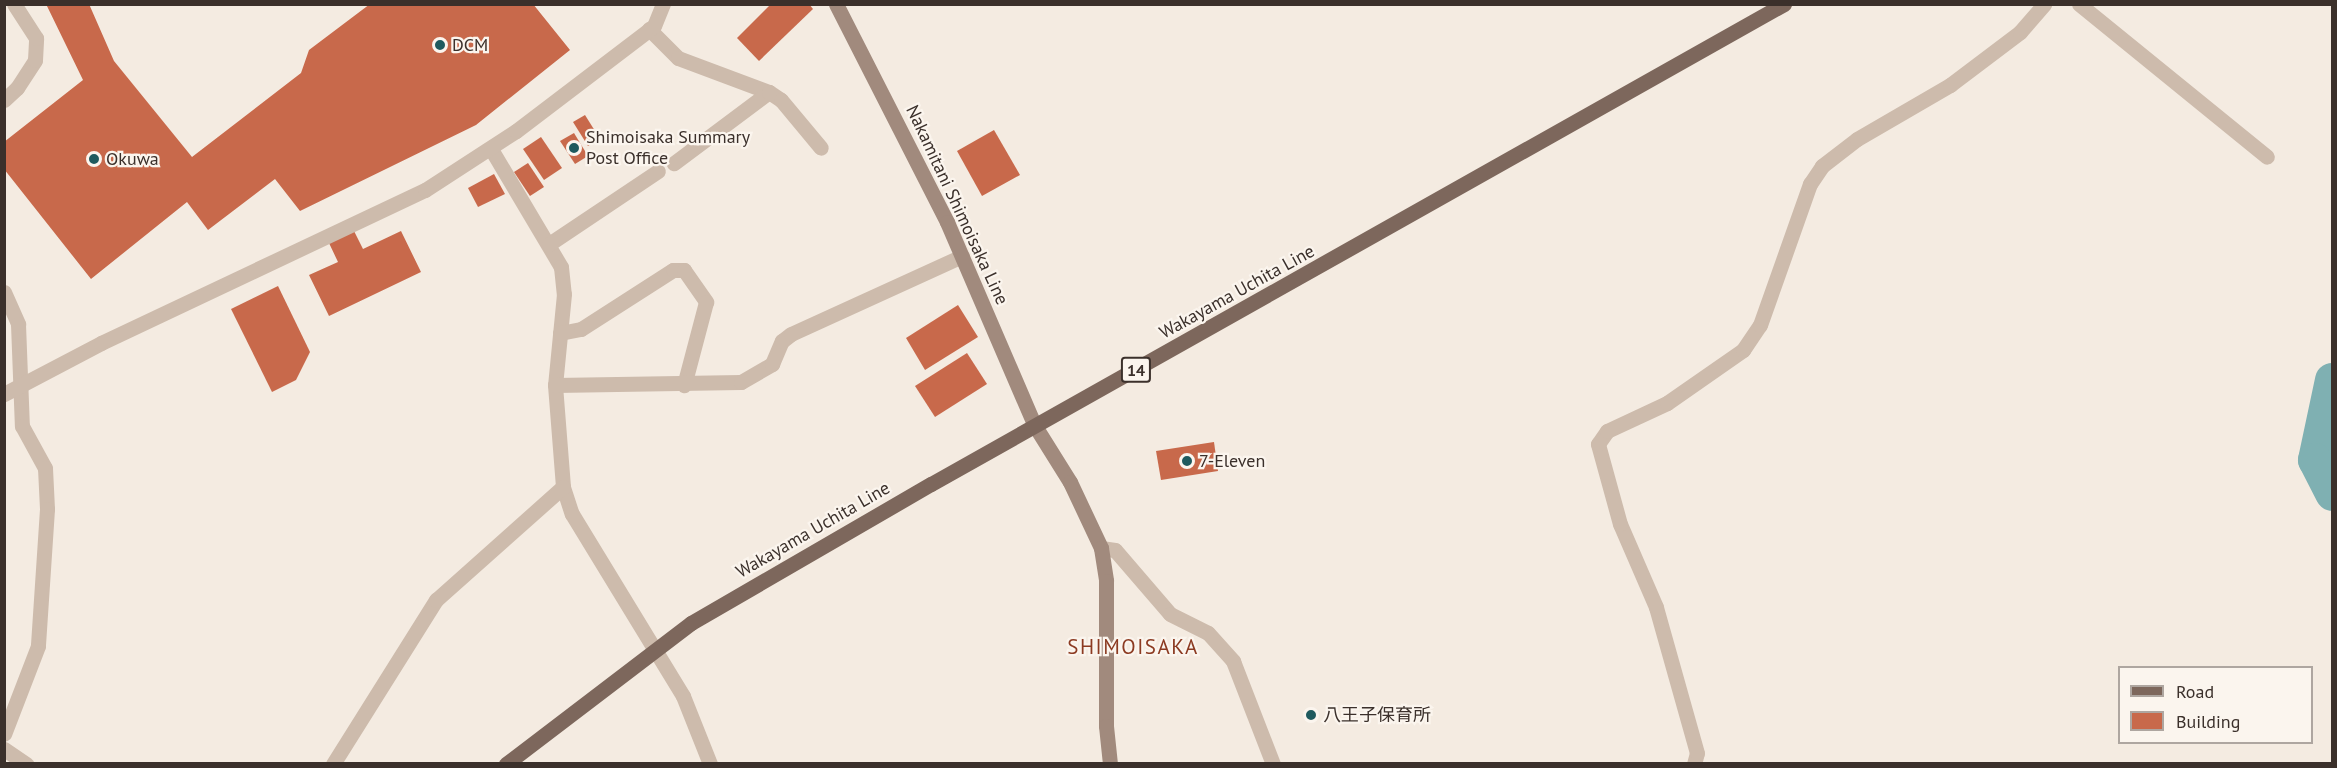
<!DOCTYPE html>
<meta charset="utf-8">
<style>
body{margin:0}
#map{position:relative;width:2337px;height:768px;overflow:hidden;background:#f4ebe1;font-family:"PT Sans","Noto Sans JP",sans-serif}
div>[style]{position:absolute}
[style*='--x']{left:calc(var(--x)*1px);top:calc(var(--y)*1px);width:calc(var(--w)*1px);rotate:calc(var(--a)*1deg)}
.river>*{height:34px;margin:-17px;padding:0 17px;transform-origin:17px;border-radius:17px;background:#7fb0b2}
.building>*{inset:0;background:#c8694b}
.minor>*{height:15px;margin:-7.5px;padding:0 7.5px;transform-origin:7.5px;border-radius:7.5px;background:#cdbbac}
.secondary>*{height:15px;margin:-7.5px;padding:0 7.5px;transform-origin:7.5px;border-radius:7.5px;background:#a18a7d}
.primary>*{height:15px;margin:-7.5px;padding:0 7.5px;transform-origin:7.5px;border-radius:7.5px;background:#7d675c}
.dots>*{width:16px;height:16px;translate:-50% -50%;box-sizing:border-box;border:3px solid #fbf5ee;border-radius:50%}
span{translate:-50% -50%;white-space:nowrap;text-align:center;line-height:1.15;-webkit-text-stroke:4.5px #fbf5ee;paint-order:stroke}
.shield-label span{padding:2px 4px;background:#fbf5ee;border:2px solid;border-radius:4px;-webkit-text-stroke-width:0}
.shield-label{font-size:16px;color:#3b302b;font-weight:700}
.poi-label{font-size:18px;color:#3b302b}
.left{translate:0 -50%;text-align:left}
.street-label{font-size:18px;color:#3b302b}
.quarter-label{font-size:21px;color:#8c3b22;letter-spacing:1.5px}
.frame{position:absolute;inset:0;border:6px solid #3b302b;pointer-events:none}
.legend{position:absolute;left:2118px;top:666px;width:195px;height:78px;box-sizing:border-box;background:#fbf5ee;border:2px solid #aea6a0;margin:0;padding:8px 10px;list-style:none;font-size:18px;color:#3b302b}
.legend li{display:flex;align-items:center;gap:12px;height:30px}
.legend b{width:30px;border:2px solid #aea6a0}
</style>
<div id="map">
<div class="river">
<div style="--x:2332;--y:380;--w:82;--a:102"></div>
<div style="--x:2315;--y:460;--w:38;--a:63"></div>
</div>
<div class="building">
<div style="clip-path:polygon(46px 4px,89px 4px,114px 61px,192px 157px,301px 73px,309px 50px,370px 4px,533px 4px,570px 50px,476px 125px,300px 211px,275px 179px,208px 230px,187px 202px,91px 279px,4px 169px,4px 142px,83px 80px)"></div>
<div style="clip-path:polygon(771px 4px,809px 4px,813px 9px,759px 61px,737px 38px)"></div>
<div style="clip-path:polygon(585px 115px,600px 139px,588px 146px,573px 122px)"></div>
<div style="clip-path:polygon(994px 130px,1020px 175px,982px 196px,957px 151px)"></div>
<div style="clip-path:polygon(574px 133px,588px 156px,575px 164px,560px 141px)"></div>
<div style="clip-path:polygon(541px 137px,562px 168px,544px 180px,523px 149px)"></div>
<div style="clip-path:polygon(528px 163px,544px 187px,530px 196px,514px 172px)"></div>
<div style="clip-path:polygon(494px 174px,505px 194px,478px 207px,468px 188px)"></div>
<div style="clip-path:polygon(354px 231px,363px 249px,401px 231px,421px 272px,329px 316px,309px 275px,338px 262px,329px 243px)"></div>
<div style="clip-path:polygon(278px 286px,310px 352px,296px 380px,272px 392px,231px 309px)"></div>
<div style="clip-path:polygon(958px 305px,978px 337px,925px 370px,906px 338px)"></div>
<div style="clip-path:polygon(967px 353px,987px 384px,935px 417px,915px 386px)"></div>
<div style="clip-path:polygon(1214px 442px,1218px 471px,1161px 480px,1156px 451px)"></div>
</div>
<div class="minor">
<div style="--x:2079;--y:4;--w:242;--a:39.1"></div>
<div style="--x:649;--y:29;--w:41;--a:45"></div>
<div style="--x:678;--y:58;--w:97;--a:20.5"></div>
<div style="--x:769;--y:92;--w:119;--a:143.2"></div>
<div style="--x:769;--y:92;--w:14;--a:34"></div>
<div style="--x:781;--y:100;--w:62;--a:50.2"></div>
<div style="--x:4;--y:100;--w:18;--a:-43"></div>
<div style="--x:17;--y:88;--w:33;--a:-57"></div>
<div style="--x:35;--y:60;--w:22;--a:-87"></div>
<div style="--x:36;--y:38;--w:40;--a:-122.9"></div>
<div style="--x:491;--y:149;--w:137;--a:59.3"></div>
<div style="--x:561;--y:267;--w:27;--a:84"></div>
<div style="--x:564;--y:294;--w:91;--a:95.6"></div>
<div style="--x:555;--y:385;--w:102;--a:85.5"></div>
<div style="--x:563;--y:487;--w:28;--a:72"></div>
<div style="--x:572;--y:514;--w:213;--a:58.6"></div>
<div style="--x:683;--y:696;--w:73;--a:68.3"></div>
<div style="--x:549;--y:244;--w:131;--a:-33.8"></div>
<div style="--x:4;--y:292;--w:35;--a:66"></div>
<div style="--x:18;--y:324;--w:102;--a:87.8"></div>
<div style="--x:22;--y:426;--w:48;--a:61.3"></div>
<div style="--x:45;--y:468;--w:41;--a:87.2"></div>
<div style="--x:47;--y:509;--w:137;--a:93.8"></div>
<div style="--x:38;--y:646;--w:94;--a:111.1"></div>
<div style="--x:560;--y:333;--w:21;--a:-11"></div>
<div style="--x:581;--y:329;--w:109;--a:-32.7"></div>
<div style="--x:673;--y:270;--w:11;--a:0"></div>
<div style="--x:684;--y:270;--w:39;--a:55"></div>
<div style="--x:706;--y:302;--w:86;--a:104.8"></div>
<div style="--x:555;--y:385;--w:186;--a:-0.9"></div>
<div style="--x:741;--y:382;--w:36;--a:-30"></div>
<div style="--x:772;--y:364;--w:25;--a:-67"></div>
<div style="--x:782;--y:341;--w:11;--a:-38"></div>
<div style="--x:791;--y:334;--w:188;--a:-24.5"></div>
<div style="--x:4;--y:394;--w:110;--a:-27.7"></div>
<div style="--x:101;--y:343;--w:358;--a:-25.3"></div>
<div style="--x:425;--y:190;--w:108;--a:-33"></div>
<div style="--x:516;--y:131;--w:173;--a:-37.3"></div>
<div style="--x:654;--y:26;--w:24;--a:-68"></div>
<div style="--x:1101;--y:548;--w:14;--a:8"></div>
<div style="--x:1115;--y:550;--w:84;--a:49.3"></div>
<div style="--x:1170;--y:614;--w:42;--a:26.6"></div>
<div style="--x:1208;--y:633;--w:38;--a:48"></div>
<div style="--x:1233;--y:661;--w:110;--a:68.8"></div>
<div style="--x:4;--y:749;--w:27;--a:34"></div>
<div style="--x:333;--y:764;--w:194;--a:-57.9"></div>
<div style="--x:436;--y:600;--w:170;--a:-41.7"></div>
<div style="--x:1694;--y:764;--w:11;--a:-75"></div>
<div style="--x:1697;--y:753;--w:152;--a:-105.7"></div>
<div style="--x:1656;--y:607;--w:90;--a:-113.4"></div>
<div style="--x:1620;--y:524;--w:83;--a:-105.4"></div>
<div style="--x:1598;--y:444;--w:16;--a:-55"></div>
<div style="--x:1607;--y:431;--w:66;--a:-25"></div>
<div style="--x:1667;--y:403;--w:93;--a:-34.9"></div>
<div style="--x:1743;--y:350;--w:30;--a:-56"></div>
<div style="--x:1760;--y:325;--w:150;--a:-70.5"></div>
<div style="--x:1810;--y:184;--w:22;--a:-56"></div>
<div style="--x:1822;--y:166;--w:44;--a:-37.6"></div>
<div style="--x:1857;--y:139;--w:108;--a:-30.1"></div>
<div style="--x:1950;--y:85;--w:88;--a:-37.1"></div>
<div style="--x:2020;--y:32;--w:37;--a:-49"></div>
</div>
<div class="secondary">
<div style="--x:836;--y:4;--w:245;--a:63"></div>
<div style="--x:947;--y:222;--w:222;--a:66.7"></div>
<div style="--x:1035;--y:426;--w:66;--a:58"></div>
<div style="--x:1070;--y:482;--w:73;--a:64.8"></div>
<div style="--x:1101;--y:548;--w:33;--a:81"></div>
<div style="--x:1106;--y:581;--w:145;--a:90"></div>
<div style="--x:1106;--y:726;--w:38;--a:84"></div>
</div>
<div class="primary">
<div style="--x:506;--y:764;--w:233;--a:-37.3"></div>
<div style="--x:691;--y:623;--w:277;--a:-30.1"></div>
<div style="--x:931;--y:484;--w:979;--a:-29.37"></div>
</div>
<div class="dots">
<div style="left:440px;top:45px;background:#1f5a5e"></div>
<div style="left:574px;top:148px;background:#1f5a5e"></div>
<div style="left:94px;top:159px;background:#1f5a5e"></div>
<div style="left:1187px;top:461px;background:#1f5a5e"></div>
<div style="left:1311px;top:715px;background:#1f5a5e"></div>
</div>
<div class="shield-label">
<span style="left:1136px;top:370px">14</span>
</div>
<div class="poi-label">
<span class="left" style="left:452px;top:45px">DCM</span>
<span class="left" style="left:586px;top:148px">Shimoisaka Summary<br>Post Office</span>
<span class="left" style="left:106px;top:159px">Okuwa</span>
<span class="left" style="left:1199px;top:461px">7-Eleven</span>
<span class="left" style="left:1323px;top:715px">八王子保育所</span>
</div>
<div class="street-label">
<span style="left:957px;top:205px;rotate:65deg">Nakamitani Shimoisaka Line</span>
<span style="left:1237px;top:292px;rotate:-29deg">Wakayama Uchita Line</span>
<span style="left:813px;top:530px;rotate:-30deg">Wakayama Uchita Line</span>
</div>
<div class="quarter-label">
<span style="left:1133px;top:647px">SHIMOISAKA</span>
</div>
<div class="frame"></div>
<ul class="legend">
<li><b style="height:8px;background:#7d675c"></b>Road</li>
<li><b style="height:16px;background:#c8694b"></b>Building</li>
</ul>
</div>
